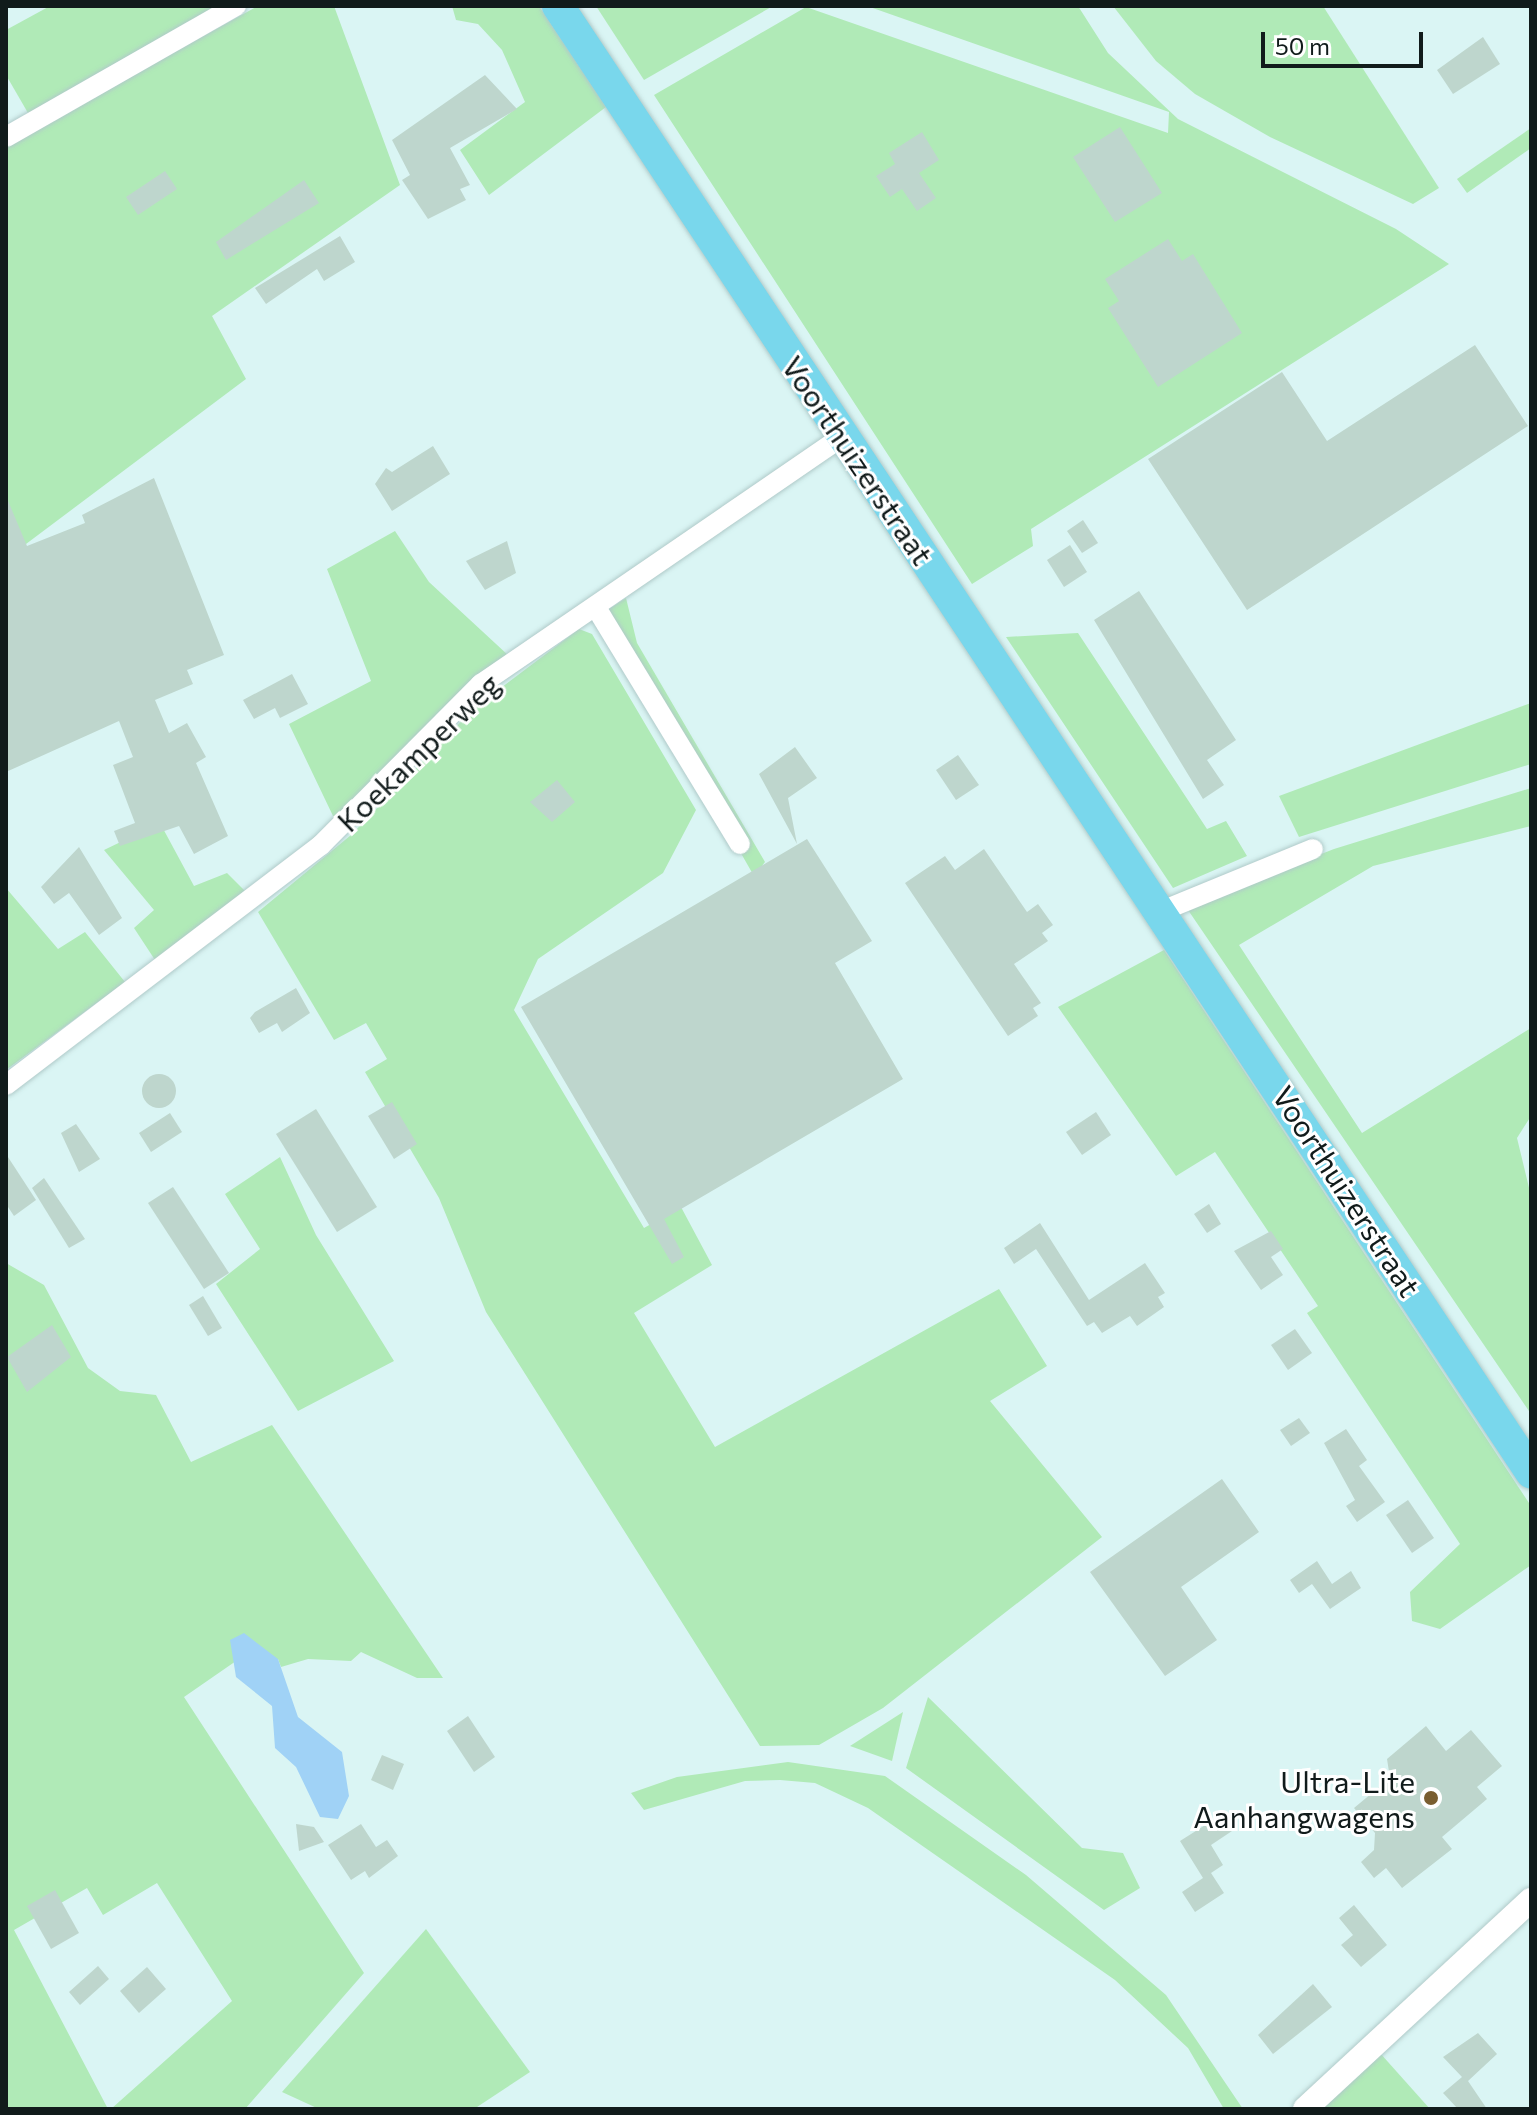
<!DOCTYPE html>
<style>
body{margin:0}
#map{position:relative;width:1537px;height:2115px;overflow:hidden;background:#daf5f4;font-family:Commissioner,sans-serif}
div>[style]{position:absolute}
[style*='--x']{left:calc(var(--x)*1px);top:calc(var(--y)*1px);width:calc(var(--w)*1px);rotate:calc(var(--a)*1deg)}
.green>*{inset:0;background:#b0eab7}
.water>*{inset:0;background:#a0d2f6}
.building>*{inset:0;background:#bed6cd}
.round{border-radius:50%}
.roads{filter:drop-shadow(0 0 2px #b0cac9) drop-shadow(0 0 2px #b0cac9)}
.minor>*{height:20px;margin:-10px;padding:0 10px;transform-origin:10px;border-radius:10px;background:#fff}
.tertiary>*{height:24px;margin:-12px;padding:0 12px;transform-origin:12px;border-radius:12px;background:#fff}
.primary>*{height:32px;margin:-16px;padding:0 16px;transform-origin:16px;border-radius:16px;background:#79d7ec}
.dots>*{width:22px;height:22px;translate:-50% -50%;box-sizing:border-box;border:4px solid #fff;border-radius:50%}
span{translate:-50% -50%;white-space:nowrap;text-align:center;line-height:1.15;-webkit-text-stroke:6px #fff;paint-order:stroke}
.street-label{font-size:30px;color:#111b1b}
.poi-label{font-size:30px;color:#111b1b}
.right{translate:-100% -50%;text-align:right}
.frame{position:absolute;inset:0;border:8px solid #111b1b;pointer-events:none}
.scale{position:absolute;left:1261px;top:32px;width:162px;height:36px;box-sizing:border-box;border:4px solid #111b1b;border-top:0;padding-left:10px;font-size:24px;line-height:28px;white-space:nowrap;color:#111b1b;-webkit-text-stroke:6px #fff;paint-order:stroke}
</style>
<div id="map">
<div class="green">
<div style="clip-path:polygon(50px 6px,217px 6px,28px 113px,6px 75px,6px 30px)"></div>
<div style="clip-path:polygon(258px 6px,334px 6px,400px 185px,212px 316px,246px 379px,6px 559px,6px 146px)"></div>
<div style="clip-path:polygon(452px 6px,539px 6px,606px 107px,489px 195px,460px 150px,525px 102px,502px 50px,478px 24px,456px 20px)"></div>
<div style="clip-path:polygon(596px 6px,773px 6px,644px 80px)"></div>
<div style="clip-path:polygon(867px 6px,1078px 6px,1108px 53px,1178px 119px,1396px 229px,1449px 264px,1031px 529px,1033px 546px,972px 584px,654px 95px,806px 7px,1168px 133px,1169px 112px)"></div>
<div style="clip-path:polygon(1113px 6px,1323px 6px,1439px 188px,1413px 204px,1270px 137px,1195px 94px,1156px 61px)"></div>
<div style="clip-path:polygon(1531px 128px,1531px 148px,1467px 193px,1457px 179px)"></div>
<div style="clip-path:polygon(395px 531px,429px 582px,509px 656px,334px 818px,289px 724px,371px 681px,327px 569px)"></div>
<div style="clip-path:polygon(626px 598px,637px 643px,765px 862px,754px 876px,603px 613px)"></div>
<div style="clip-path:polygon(579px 629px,592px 634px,696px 810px,663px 873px,538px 959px,514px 1010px,644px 1228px,681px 1207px,712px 1265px,634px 1313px,715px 1447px,999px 1289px,1047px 1366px,990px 1401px,1102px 1537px,883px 1708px,819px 1745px,760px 1746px,486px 1312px,439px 1198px,365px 1072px,387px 1059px,366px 1023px,334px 1040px,258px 912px,351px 835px,473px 709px)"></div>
<div style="clip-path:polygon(1078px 633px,1207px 829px,1226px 821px,1247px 856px,1173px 888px,1006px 637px)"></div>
<div style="clip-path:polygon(1531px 703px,1531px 764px,1299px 837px,1279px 796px)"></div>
<div style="clip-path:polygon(1531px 788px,1531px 826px,1373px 866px,1239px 945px,1362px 1133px,1531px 1028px,1531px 1116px,1517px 1138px,1531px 1196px,1531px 1414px,1186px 907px,1334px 849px)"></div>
<div style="clip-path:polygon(160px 823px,194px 886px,227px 873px,245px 891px,155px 960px,134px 928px,154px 910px,104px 850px)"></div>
<div style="clip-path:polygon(6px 888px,58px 949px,85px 932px,125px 982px,6px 1070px)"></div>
<div style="clip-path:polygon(1164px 950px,1531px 1506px,1531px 1565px,1440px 1629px,1412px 1621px,1410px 1592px,1460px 1544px,1307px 1313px,1318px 1306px,1215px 1152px,1176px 1176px,1058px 1007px)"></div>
<div style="clip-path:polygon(280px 1157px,316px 1235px,394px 1361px,298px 1411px,216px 1284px,260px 1249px,225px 1194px)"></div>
<div style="clip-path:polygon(6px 1263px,44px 1285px,88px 1368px,120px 1391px,156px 1395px,191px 1462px,272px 1425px,443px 1678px,417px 1678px,361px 1652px,351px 1661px,308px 1659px,281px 1667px,278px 1659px,236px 1661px,184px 1697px,364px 1973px,245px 2109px,111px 2109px,232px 2001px,157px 1883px,103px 1915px,87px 1888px,14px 1930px,108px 2109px,6px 2109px)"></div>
<div style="clip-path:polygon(928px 1697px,1082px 1848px,1123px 1853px,1140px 1888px,1104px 1910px,906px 1768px)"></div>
<div style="clip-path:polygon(903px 1712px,892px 1761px,850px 1746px)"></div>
<div style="clip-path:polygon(788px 1762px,885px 1776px,1026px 1875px,1166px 1995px,1243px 2109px,1224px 2109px,1188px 2048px,1115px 1980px,868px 1808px,815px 1783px,780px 1780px,745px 1781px,644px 1810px,631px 1793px,677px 1777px)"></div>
<div style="clip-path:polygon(426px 1929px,530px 2072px,474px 2109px,319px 2109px,282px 2092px)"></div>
<div style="clip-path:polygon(1380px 2053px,1430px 2109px,1320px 2109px)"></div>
</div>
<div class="water">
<div style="clip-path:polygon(244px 1633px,278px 1659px,298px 1717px,342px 1752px,349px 1796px,338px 1819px,320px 1817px,296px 1767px,275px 1748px,272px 1706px,236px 1677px,230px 1640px)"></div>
</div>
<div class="building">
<div style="clip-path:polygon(1483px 37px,1500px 64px,1453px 94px,1437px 70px)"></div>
<div style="clip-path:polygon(485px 75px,517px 109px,450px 148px,470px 185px,460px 189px,466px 200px,428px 219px,402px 180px,410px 175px,392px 140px)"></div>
<div style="clip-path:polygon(1120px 127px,1162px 193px,1115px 222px,1073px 157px)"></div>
<div style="clip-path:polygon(922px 132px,939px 160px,919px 173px,936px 198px,917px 211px,902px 189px,890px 197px,876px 176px,895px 164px,889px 153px)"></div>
<div style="clip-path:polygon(165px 171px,177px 189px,138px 215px,126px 197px)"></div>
<div style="clip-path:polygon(304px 180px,319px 203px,226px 260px,216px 242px)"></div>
<div style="clip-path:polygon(340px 236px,355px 262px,324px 281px,317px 269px,266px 304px,255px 288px)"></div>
<div style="clip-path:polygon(1168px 239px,1182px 261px,1193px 254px,1242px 333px,1158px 387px,1108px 308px,1119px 301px,1105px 279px)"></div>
<div style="clip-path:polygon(1475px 345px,1528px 426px,1247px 610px,1148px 459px,1282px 372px,1327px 441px)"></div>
<div style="clip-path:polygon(433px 446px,450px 474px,392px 511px,375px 484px,386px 468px,392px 472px)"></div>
<div style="clip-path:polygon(154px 478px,224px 655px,187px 670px,193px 684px,155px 700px,169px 733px,187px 723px,206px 757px,196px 763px,228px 836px,194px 854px,179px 826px,120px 846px,114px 831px,135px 823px,113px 765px,133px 757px,119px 721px,6px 772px,6px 496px,27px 546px,85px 523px,82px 515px)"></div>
<div style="clip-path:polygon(1083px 520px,1098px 543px,1082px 553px,1067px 531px)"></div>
<div style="clip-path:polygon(507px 541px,516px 573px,485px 590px,466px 561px)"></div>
<div style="clip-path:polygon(1070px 545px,1087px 572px,1064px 587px,1047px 560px)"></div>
<div style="clip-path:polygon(1139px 591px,1236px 740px,1207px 760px,1224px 785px,1203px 799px,1094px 620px)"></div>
<div style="clip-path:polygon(292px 674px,308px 704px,280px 718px,275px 708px,254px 719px,243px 700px)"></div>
<div style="clip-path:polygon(795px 747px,817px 778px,788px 798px,797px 844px,759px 774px)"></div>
<div style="clip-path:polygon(958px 755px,979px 785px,956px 800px,936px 770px)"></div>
<div style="clip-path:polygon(557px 780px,575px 802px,552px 822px,530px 802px)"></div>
<div style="clip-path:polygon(807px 839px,872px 941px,835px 963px,903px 1079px,664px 1219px,684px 1257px,672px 1264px,521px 1007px)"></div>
<div style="clip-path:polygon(79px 847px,122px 918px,99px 935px,69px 893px,54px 904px,41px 887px)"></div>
<div style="clip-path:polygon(984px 849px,1027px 912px,1038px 904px,1053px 925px,1042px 933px,1048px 941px,1014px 964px,1041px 1003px,1033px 1008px,1038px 1016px,1008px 1036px,905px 883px,945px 856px,955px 870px)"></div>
<div style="clip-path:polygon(296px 988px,310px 1013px,282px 1032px,277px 1023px,259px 1033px,250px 1018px,255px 1012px)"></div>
<div class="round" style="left:142px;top:1074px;width:34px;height:34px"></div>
<div style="clip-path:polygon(392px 1102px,417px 1144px,394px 1159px,368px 1116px)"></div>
<div style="clip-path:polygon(316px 1109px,377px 1207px,337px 1232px,276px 1134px)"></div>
<div style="clip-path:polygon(1096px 1112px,1111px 1135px,1082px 1155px,1066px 1132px)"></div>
<div style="clip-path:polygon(170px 1113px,182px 1132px,151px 1152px,139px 1133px)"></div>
<div style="clip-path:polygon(76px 1124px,100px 1159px,79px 1172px,61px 1133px)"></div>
<div style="clip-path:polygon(6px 1154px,36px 1200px,14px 1216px,6px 1204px)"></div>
<div style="clip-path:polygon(44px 1178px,85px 1239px,69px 1248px,32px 1188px)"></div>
<div style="clip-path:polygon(173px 1187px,229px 1273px,204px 1289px,148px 1203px)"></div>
<div style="clip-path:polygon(1209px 1204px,1221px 1224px,1207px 1233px,1194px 1214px)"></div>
<div style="clip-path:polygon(1040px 1223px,1089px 1300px,1145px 1263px,1165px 1293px,1158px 1297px,1164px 1307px,1137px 1326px,1130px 1316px,1102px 1333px,1094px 1322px,1087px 1326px,1036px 1249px,1014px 1264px,1004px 1248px)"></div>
<div style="clip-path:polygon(1271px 1231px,1283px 1249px,1271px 1257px,1283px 1275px,1261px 1290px,1234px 1251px)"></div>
<div style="clip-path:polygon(203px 1296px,222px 1328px,208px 1336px,189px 1305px)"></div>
<div style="clip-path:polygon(52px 1325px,71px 1357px,27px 1392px,7px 1357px)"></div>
<div style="clip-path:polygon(1295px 1329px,1312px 1353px,1288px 1370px,1271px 1345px)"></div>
<div style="clip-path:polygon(1299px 1418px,1310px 1433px,1291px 1446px,1280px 1430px)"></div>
<div style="clip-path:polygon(1346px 1429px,1367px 1460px,1359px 1466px,1385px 1502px,1357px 1522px,1346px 1506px,1355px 1500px,1324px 1443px)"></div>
<div style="clip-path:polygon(1222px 1479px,1259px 1532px,1181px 1587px,1217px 1640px,1165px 1676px,1090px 1572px)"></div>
<div style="clip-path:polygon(1408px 1500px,1434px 1538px,1412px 1553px,1386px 1515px)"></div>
<div style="clip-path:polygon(1317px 1561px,1332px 1584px,1351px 1571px,1361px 1588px,1330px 1609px,1312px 1584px,1299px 1593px,1290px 1580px)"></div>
<div style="clip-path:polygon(468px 1716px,495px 1757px,474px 1772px,447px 1731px)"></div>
<div style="clip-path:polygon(1426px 1726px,1446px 1751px,1471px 1730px,1502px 1766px,1477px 1787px,1487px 1799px,1442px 1837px,1452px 1849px,1402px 1888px,1386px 1868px,1374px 1878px,1361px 1862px,1374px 1850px,1375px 1833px,1354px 1808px,1390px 1778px,1387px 1759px)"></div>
<div style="clip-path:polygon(382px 1755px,404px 1764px,393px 1790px,371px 1780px)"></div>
<div style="clip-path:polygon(1221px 1815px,1232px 1831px,1211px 1845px,1223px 1865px,1211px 1873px,1224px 1893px,1195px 1912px,1182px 1892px,1203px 1878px,1180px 1841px)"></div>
<div style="clip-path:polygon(296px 1824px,314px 1827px,324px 1842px,299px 1851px)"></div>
<div style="clip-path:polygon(361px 1824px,376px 1847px,387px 1840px,398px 1856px,369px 1878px,365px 1871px,351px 1880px,328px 1845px)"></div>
<div style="clip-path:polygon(55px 1890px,79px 1933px,51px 1949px,27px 1906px)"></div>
<div style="clip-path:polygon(1354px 1905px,1387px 1945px,1361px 1967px,1341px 1945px,1353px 1935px,1339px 1918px)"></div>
<div style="clip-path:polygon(98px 1966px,109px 1979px,80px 2005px,69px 1992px)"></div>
<div style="clip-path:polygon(147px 1967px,166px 1989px,139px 2013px,120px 1991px)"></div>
<div style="clip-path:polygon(1313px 1984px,1332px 2007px,1273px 2054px,1258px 2035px)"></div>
<div style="clip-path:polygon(1478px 2033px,1497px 2054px,1468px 2081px,1487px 2109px,1458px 2109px,1443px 2093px,1462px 2077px,1443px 2057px)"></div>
</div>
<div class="roads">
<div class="minor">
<div style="--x:6;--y:137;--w:265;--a:-29.7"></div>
<div style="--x:597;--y:609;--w:275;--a:58.7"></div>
<div style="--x:1162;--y:911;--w:163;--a:-22.3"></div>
<div style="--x:6;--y:1085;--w:396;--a:-37.3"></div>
<div style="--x:321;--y:845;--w:227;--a:-45.2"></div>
<div style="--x:481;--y:684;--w:437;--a:-34.4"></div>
</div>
<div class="tertiary">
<div style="--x:1305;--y:2109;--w:308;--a:-42.8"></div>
</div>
<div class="primary">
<div style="--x:558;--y:6;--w:1760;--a:56.43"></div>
</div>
</div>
<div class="dots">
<div style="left:1431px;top:1798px;background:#795e30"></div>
</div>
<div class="street-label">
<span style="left:858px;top:460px;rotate:56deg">Voorthuizerstraat</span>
<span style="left:418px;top:752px;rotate:-44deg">Koekamperweg</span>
<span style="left:1347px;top:1191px;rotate:57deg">Voorthuizerstraat</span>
</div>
<div class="poi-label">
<span class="right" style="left:1415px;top:1798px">Ultra-Lite<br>Aanhangwagens</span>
</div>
<div class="frame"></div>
<div class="scale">50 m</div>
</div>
